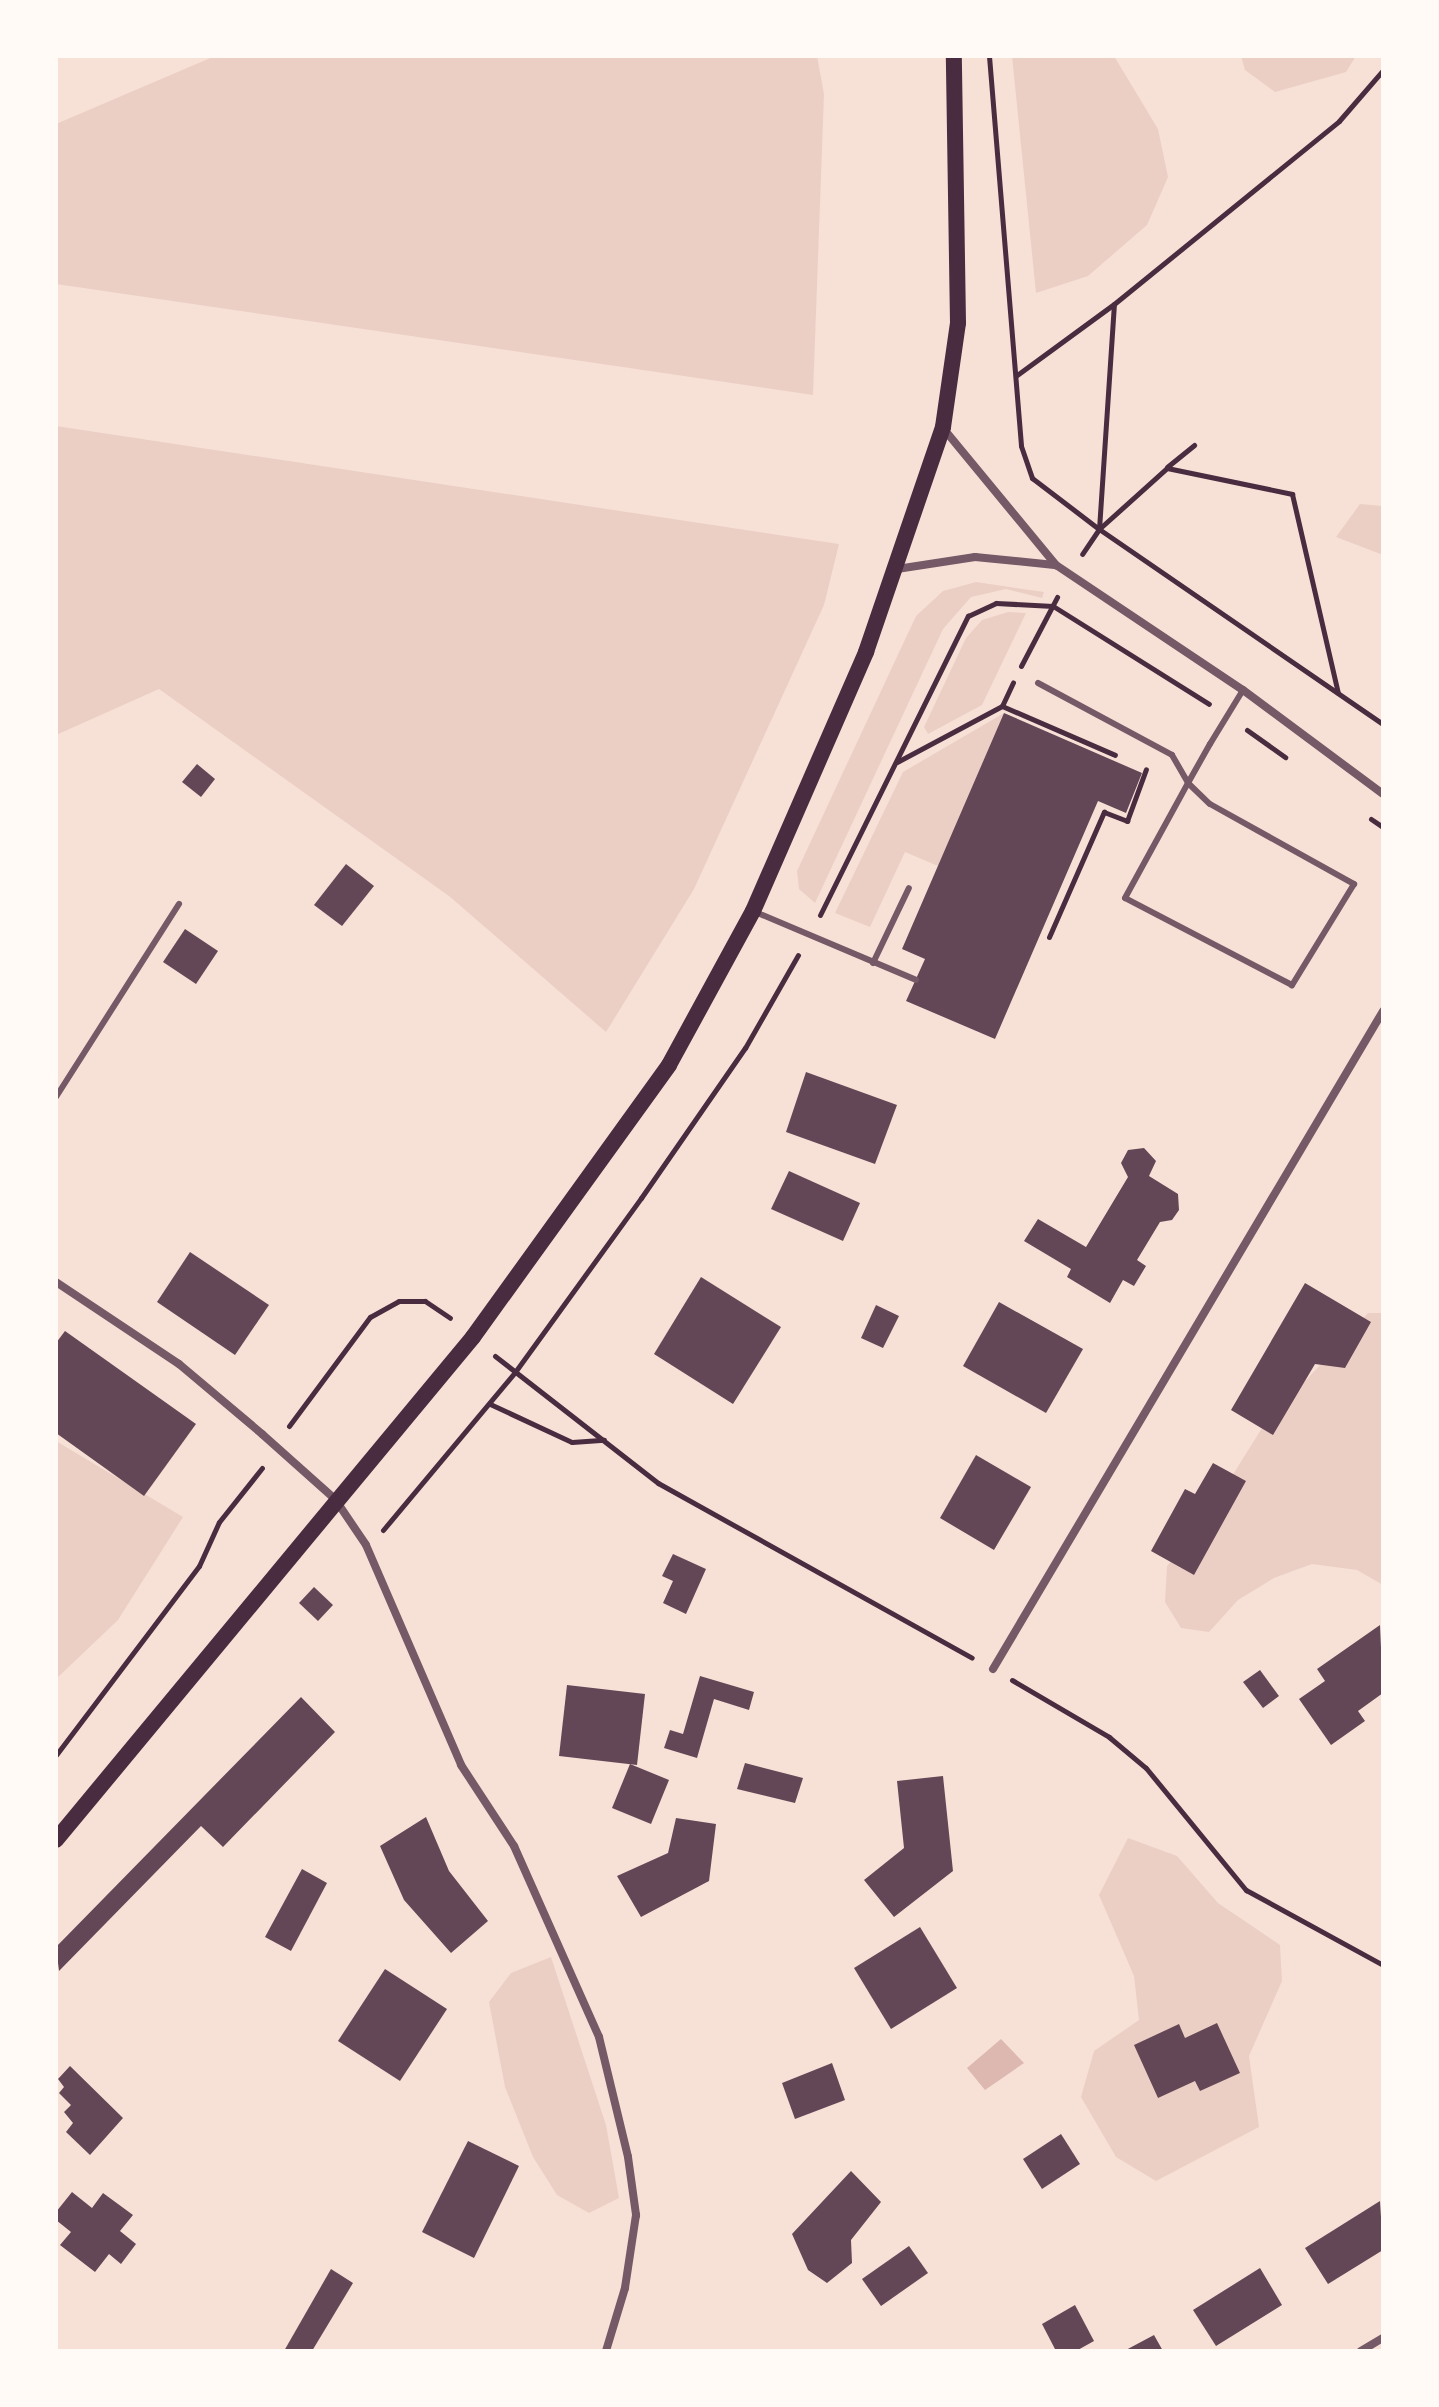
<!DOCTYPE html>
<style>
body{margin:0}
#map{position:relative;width:1439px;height:2407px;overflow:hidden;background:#f7e1d7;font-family:"IBM Plex Sans",sans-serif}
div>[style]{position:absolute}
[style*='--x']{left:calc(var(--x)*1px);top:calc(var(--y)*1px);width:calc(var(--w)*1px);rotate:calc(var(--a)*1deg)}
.green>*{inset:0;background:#ebcfc5}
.water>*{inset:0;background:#dcb8b0}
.building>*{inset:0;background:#644757}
.path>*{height:5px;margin:-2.5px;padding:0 2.5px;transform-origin:2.5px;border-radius:2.5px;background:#4a2c40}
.service>*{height:6px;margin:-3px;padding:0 3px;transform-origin:3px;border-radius:3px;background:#755966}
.minor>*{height:8px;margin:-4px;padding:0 4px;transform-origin:4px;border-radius:4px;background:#755966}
.secondary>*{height:16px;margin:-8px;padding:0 8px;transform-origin:8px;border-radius:8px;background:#4a2c40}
span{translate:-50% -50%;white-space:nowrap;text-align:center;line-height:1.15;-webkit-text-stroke:7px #fffaf5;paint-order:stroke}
.frame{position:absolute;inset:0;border:58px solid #fffaf5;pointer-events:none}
</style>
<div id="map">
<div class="green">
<div style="clip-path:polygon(215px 56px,817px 56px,824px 94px,813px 395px,56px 284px,56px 124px)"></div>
<div style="clip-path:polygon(1012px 56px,1114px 56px,1158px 129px,1168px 177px,1147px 225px,1088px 276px,1036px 293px)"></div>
<div style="clip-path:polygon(1241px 56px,1356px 56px,1346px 72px,1275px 92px,1245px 70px)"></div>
<div style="clip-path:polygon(56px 426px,839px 544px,824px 605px,694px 889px,606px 1032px,449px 896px,159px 689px,56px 735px)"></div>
<div style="clip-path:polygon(1360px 504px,1383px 506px,1383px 555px,1336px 537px)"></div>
<div style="clip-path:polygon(976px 582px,1044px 592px,1042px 598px,1006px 589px,971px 597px,943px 629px,815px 903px,799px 889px,797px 871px,916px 616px,943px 591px)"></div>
<div style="clip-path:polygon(1008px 612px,1026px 613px,982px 705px,928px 734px,924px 727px,966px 638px,982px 620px)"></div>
<div style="clip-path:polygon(1004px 713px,938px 866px,905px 852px,870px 927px,835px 913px,903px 772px)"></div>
<div style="clip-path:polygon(1368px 1313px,1383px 1313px,1383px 1585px,1357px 1570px,1312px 1564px,1274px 1578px,1238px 1600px,1209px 1632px,1181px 1628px,1165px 1602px,1167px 1566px,1204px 1521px,1262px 1428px)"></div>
<div style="clip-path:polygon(56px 1441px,183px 1517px,118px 1620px,56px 1679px)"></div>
<div style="clip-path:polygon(1128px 1838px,1177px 1856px,1218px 1903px,1280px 1945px,1282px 1981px,1249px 2056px,1259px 2127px,1156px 2181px,1116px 2157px,1081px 2097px,1094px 2051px,1139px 2020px,1134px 1976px,1099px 1895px)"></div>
<div style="clip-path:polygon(551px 1957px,606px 2125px,619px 2198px,589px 2213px,557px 2195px,533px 2157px,505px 2087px,489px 2002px,511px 1973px)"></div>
</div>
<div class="water">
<div style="clip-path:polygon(1001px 2039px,1024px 2063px,985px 2090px,967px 2068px)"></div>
</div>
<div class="building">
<div style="clip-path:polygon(1004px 713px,1142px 773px,1126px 813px,1098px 801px,995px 1039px,906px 1001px,925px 959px,902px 949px)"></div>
<div style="clip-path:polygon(197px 764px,215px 779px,201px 797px,182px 782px)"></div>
<div style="clip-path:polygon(346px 864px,374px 886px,342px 926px,314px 905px)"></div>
<div style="clip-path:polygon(185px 929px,218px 951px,196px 984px,163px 962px)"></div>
<div style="clip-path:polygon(806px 1072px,897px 1105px,875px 1164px,786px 1132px)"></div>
<div style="clip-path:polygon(1144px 1148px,1156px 1161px,1149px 1176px,1178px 1194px,1179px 1210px,1172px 1220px,1160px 1222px,1137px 1260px,1146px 1266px,1134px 1286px,1123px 1280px,1110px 1303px,1067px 1277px,1071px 1269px,1024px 1241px,1038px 1219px,1086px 1247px,1128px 1177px,1121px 1163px,1128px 1150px)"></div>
<div style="clip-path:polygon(789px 1171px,860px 1203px,843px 1241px,771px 1209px)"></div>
<div style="clip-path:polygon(190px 1252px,269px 1305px,235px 1355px,157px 1302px)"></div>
<div style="clip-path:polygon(701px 1277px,781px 1327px,733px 1404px,654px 1354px)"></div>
<div style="clip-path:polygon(1305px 1283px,1371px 1322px,1345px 1368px,1315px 1364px,1273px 1435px,1231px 1410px)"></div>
<div style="clip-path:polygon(999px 1302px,1083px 1349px,1046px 1413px,963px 1366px)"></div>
<div style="clip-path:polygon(876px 1305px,899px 1316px,883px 1348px,861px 1338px)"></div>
<div style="clip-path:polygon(65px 1331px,196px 1424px,144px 1496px,56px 1433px,56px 1343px)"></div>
<div style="clip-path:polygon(976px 1455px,1031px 1487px,994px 1550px,940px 1518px)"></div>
<div style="clip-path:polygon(1213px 1463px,1246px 1481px,1194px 1575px,1151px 1551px,1185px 1489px,1195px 1494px)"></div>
<div style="clip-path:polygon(673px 1554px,706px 1569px,686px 1614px,663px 1603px,673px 1581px,662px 1576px)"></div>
<div style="clip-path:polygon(314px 1587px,333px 1605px,318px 1621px,299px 1603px)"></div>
<div style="clip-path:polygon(1380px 1625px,1383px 1693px,1358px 1711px,1365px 1721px,1331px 1745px,1299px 1699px,1325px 1681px,1317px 1669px)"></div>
<div style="clip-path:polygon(1260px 1670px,1279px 1696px,1263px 1708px,1243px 1682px)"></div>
<div style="clip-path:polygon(700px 1676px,754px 1692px,749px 1710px,714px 1699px,697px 1758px,664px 1748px,670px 1730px,683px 1734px)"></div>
<div style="clip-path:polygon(567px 1685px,645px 1694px,637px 1765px,559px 1756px)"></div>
<div style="clip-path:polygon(301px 1697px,335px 1732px,223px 1847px,201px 1826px,59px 1971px,56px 1947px)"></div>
<div style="clip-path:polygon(745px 1763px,803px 1778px,795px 1803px,737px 1789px)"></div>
<div style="clip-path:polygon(630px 1764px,669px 1780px,651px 1824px,612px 1808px)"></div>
<div style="clip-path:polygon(943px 1776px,953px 1871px,894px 1917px,864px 1880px,904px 1848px,897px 1781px)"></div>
<div style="clip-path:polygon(426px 1817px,449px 1871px,488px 1921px,451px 1953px,404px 1900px,380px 1846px)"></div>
<div style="clip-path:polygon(676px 1818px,716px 1824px,709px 1881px,641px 1917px,617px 1876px,668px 1853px)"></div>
<div style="clip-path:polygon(302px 1869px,327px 1883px,291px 1951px,265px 1937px)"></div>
<div style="clip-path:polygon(920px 1927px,957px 1988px,891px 2029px,854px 1968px)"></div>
<div style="clip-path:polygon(385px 1969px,447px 2009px,400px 2081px,338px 2041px)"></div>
<div style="clip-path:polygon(1217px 2023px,1240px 2073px,1200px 2091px,1195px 2081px,1158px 2098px,1134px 2045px,1179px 2024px,1185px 2038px)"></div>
<div style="clip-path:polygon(832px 2063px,845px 2100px,795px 2119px,782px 2083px)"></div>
<div style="clip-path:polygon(70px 2066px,123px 2118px,90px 2155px,66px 2132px,73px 2123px,64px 2112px,71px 2105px,59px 2093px,64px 2087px,58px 2079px)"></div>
<div style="clip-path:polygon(1061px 2134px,1080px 2164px,1042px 2189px,1023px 2159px)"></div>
<div style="clip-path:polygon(468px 2141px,519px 2166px,474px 2258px,422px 2232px)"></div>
<div style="clip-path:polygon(851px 2171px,881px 2202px,851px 2240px,852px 2263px,827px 2283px,808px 2270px,792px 2234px)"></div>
<div style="clip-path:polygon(72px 2192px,92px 2208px,103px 2193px,133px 2215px,120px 2231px,136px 2244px,121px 2264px,109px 2254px,95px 2272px,60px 2245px,71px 2232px,56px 2220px,56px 2212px)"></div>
<div style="clip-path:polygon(1380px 2201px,1383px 2250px,1328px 2284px,1305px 2248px)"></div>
<div style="clip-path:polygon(909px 2246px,928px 2273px,881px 2306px,862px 2279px)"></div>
<div style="clip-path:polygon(1260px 2268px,1282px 2305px,1216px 2346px,1193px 2310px)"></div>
<div style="clip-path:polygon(331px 2269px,353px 2283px,312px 2351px,284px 2351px)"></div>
<div style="clip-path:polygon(1075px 2305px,1094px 2341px,1076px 2351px,1056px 2351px,1042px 2324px)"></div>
<div style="clip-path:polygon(1154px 2335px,1163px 2351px,1124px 2351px)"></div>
</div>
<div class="path">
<div style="--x:989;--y:56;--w:391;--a:85.3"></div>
<div style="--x:1021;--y:446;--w:34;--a:71"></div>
<div style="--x:1032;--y:478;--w:84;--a:37.3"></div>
<div style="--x:1099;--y:529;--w:30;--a:124"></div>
<div style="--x:1017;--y:375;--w:120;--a:-36.2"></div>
<div style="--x:1114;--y:304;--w:290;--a:-39.1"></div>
<div style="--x:1339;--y:121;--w:67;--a:-49.2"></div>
<div style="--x:1167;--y:467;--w:35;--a:-39"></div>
<div style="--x:1099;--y:529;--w:91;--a:-41.9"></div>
<div style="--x:1167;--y:468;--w:128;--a:11.7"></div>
<div style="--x:1292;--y:494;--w:204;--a:77"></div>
<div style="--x:1099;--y:529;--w:345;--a:34.5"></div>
<div style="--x:1099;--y:529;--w:225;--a:-86.2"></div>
<div style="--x:1021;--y:666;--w:78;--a:-62.4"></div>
<div style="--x:1002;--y:706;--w:123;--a:23.4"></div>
<div style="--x:1247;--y:730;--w:47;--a:35.4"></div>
<div style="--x:897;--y:762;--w:119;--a:-28.1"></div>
<div style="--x:1002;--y:706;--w:26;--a:-65"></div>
<div style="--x:1371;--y:819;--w:14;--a:34"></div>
<div style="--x:820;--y:915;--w:334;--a:-63.7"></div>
<div style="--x:968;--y:616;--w:31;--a:-25"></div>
<div style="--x:996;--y:603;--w:57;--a:3"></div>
<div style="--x:1053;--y:606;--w:184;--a:32.1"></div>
<div style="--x:1049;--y:937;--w:137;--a:-66.3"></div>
<div style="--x:1104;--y:812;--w:25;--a:21"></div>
<div style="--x:1127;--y:821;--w:55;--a:-69.9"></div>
<div style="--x:495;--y:1356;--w:207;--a:37.9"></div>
<div style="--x:658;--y:1483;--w:359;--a:29.1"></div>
<div style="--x:490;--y:1404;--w:90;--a:24.9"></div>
<div style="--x:572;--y:1442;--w:32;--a:-4"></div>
<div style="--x:289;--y:1426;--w:136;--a:-53.4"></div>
<div style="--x:370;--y:1317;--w:33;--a:-29"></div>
<div style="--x:399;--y:1301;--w:26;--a:0"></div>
<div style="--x:425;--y:1301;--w:30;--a:34"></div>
<div style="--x:383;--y:1530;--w:206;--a:-50.1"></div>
<div style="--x:515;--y:1372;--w:215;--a:-54.1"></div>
<div style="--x:641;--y:1198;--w:183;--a:-55.3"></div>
<div style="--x:745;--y:1048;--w:107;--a:-60.3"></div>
<div style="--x:1012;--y:1680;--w:113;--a:30.4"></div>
<div style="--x:1109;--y:1737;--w:48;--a:40"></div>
<div style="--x:1146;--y:1768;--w:158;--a:50.7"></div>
<div style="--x:1246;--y:1890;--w:156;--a:28.7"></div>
<div style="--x:56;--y:1755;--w:237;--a:-52.9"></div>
<div style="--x:199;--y:1566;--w:48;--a:-65.6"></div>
<div style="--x:219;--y:1522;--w:69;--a:-51.5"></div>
</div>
<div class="service">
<div style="--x:1038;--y:683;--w:152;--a:28.2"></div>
<div style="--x:1172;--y:755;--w:32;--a:60"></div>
<div style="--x:1188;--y:783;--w:30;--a:44"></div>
<div style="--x:1210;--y:804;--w:165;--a:29.1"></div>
<div style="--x:1354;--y:884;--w:119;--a:121.5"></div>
<div style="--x:1292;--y:985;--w:188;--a:-152.5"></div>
<div style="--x:1125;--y:898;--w:131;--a:-61.3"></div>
<div style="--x:1188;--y:783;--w:45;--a:-60.6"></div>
<div style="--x:1210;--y:744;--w:63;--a:-58.6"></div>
<div style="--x:753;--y:911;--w:177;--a:22.9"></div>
<div style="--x:873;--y:963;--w:83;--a:-64.4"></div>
<div style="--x:56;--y:1097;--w:229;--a:-57.5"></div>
</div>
<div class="minor">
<div style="--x:943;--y:428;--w:178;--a:50.5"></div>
<div style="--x:1056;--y:565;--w:225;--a:33.8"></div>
<div style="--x:1243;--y:690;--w:174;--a:36.6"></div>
<div style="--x:897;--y:569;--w:79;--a:-8.7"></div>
<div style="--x:975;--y:557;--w:80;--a:5.7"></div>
<div style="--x:56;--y:1282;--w:148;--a:33.7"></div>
<div style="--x:179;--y:1364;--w:109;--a:40.1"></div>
<div style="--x:262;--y:1434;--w:98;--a:41.7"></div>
<div style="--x:335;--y:1499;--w:55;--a:56"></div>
<div style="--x:366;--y:1545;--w:240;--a:66.6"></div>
<div style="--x:461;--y:1765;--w:97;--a:56.8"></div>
<div style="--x:514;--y:1846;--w:209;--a:66"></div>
<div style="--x:599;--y:2037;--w:123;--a:76.4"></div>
<div style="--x:628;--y:2157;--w:59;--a:82.1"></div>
<div style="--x:636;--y:2215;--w:74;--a:98.6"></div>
<div style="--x:625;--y:2288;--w:66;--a:106.8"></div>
<div style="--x:993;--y:1669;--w:765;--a:-59.34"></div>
<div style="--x:1361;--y:2351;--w:26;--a:-31"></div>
</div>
<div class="secondary">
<div style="--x:56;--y:1840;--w:653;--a:-50.34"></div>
<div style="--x:473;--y:1337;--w:335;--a:-54.2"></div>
<div style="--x:669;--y:1065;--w:175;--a:-61.4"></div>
<div style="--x:753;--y:911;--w:283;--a:-66.4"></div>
<div style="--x:866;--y:652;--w:238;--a:-71.1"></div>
<div style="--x:943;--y:427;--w:105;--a:-81.8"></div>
<div style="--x:958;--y:323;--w:267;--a:-90.9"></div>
</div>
<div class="frame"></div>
</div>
